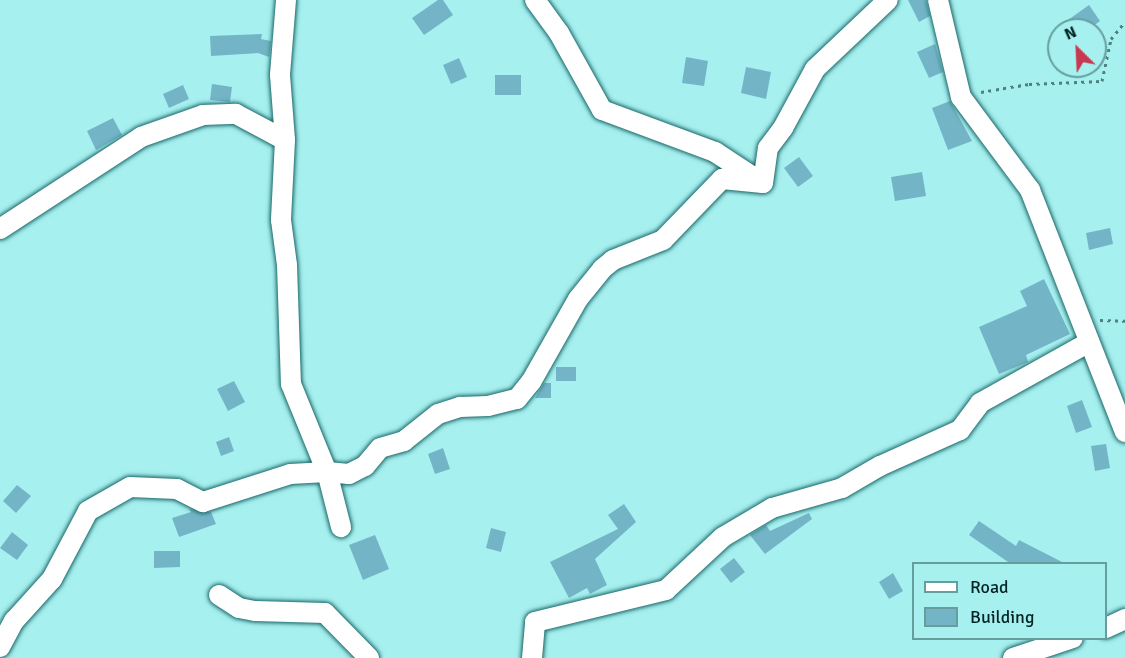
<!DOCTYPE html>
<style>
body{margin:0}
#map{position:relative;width:1125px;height:658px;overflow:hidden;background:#a7f0f0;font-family:Signika,sans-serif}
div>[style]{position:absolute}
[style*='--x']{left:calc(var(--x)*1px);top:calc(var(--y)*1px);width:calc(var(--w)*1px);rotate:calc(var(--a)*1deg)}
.building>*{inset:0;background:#73b5c7}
.path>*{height:3px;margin-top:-1.5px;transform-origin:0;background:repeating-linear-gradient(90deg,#4e8080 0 3px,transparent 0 7.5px)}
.roads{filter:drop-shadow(0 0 2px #196768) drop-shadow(0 0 2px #196768)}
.minor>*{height:20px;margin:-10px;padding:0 10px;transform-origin:10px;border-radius:10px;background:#fff}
span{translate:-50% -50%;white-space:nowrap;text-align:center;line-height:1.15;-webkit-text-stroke:5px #a7f0f0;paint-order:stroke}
.legend{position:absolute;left:912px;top:562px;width:195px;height:78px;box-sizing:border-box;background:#a7f0f0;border:2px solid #669e9e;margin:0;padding:8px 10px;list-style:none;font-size:18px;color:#042323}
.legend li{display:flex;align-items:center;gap:12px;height:30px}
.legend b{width:30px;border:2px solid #669e9e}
.north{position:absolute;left:1047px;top:18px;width:60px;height:60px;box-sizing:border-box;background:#a7f0f0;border:2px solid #669e9e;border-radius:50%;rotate:336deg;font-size:16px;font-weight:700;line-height:24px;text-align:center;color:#042323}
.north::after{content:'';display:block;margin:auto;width:21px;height:27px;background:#c8384f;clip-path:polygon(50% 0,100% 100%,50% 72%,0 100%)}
</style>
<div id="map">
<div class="building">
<div style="clip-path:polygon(438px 0,443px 0,453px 15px,424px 35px,412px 18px)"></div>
<div style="clip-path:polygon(908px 0,926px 0,930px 16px,919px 22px)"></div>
<div style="clip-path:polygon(1089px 5px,1100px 21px,1088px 30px,1076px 30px,1068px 20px)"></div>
<div style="clip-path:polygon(262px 34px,261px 39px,271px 41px,269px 57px,258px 53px,211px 56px,210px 36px)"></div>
<div style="clip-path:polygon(935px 44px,943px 72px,929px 78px,917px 52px)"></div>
<div style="clip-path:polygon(686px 57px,708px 61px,704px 86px,682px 83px)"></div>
<div style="clip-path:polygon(459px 58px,467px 77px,451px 84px,443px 65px)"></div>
<div style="clip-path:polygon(746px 67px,771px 72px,766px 99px,741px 93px)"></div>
<div style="clip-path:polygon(495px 75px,521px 75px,521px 95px,495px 95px)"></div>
<div style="clip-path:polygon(212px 84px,232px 87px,230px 102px,210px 100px)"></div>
<div style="clip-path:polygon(183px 85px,189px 99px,169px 108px,163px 94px)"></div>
<div style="clip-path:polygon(950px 101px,972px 141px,948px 150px,932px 108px)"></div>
<div style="clip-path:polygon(113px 118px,122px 135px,96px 150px,87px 131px)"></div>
<div style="clip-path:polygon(799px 157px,813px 176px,798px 187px,784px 168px)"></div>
<div style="clip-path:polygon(922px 172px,926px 196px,895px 201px,891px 177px)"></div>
<div style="clip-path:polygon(1110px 228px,1113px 244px,1089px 250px,1086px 233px)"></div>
<div style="clip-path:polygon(1044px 279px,1070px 334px,1026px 355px,1028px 362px,999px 374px,979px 327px,1027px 306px,1020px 291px)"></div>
<div style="clip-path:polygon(556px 367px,576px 367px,576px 381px,556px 381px)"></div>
<div style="clip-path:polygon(234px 381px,245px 402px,228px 411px,217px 389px)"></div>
<div style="clip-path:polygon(544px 383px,551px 383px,551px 398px,535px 398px)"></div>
<div style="clip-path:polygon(1082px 400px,1092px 427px,1076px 433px,1067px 406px)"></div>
<div style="clip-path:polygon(229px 437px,234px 451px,221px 456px,216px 442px)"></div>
<div style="clip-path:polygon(1106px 444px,1110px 468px,1095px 471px,1091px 446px)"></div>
<div style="clip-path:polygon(443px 448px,450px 469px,435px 474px,428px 454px)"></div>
<div style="clip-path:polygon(17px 485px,31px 496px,16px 513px,3px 501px)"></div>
<div style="clip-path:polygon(624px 504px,636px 522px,595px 559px,607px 585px,590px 594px,587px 588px,569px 598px,550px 562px,618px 529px,608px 515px)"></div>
<div style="clip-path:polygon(189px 509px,211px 512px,216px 524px,179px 537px,172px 518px,191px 512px)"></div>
<div style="clip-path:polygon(809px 513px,812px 519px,765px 554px,750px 535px,766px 525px,770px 531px)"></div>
<div style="clip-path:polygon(979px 521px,1016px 546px,1019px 540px,1066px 564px,1011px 564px,969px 535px)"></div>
<div style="clip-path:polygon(491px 528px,506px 532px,501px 552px,486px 548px)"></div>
<div style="clip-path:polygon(12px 532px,28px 545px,17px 560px,0 548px)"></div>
<div style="clip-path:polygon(375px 535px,389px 569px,363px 580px,349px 545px)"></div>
<div style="clip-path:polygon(154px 551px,180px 551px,180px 567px,154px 568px)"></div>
<div style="clip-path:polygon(734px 558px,745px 572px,731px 583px,720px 569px)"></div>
<div style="clip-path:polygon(893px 573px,903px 591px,889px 599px,879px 582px)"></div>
</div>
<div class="path">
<div style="--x:981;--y:92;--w:49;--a:-9.5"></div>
<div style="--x:1029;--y:84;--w:73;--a:-2.4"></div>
<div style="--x:1102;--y:81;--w:43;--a:-77.9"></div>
<div style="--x:1111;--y:39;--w:22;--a:-51"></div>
<div style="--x:1100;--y:320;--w:25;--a:2"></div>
</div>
<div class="roads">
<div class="minor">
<div style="--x:286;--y:0;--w:75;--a:94.6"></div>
<div style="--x:280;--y:75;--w:65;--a:85.6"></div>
<div style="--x:285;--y:140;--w:80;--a:92.9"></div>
<div style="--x:281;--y:220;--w:45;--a:82.4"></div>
<div style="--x:287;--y:265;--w:119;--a:88.1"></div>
<div style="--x:291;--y:384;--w:95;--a:67.8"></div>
<div style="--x:327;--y:472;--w:22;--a:5"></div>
<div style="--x:349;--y:474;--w:18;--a:-27"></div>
<div style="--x:365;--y:466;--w:23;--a:-50"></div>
<div style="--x:380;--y:448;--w:25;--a:-16"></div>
<div style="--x:404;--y:441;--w:43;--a:-38.5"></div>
<div style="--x:438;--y:414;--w:23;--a:-18"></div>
<div style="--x:460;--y:407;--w:28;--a:-2"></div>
<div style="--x:488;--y:406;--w:30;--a:-14"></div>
<div style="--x:517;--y:399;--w:22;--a:-51"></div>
<div style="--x:531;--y:382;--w:95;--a:-60.5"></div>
<div style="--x:578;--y:299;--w:38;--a:-51"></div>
<div style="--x:602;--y:269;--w:14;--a:-39"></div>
<div style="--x:613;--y:260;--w:54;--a:-21.8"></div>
<div style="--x:663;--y:240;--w:85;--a:-46"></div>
<div style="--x:722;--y:179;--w:41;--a:5.6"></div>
<div style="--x:763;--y:183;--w:35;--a:-82"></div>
<div style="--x:768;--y:148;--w:25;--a:-53"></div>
<div style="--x:783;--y:128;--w:67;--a:-61.5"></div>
<div style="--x:815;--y:69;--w:100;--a:-43.4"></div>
<div style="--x:535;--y:0;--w:41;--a:54"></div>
<div style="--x:559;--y:33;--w:88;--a:60.8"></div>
<div style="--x:602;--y:110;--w:121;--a:20.4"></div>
<div style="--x:715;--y:152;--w:55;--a:33.1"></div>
<div style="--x:938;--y:0;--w:100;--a:76.7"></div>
<div style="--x:961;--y:97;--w:116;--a:53.4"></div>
<div style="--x:1030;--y:190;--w:260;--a:68.6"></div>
<div style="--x:0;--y:229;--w:168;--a:-33.1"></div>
<div style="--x:141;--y:137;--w:66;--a:-19.5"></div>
<div style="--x:203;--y:115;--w:33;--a:-2"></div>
<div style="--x:236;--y:114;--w:55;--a:28"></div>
<div style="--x:219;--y:595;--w:24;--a:33"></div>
<div style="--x:239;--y:608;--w:16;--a:11"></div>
<div style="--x:255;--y:611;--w:70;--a:1.6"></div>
<div style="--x:325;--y:613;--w:63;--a:45.6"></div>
<div style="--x:1106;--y:628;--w:21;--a:-25"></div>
<div style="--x:0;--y:647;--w:30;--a:-62"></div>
<div style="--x:14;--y:621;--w:57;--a:-47.9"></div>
<div style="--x:52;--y:579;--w:77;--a:-62.1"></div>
<div style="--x:88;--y:511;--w:48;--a:-29.7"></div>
<div style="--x:130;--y:487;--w:47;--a:2.4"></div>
<div style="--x:177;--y:489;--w:29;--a:27"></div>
<div style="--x:203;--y:502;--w:91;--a:-17.8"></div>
<div style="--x:290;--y:474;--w:37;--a:-3"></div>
<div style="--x:327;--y:472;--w:57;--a:75.7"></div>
<div style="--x:532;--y:658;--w:36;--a:-85"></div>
<div style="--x:535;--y:622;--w:135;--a:-13.7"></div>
<div style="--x:666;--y:590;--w:78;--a:-42.9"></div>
<div style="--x:723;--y:537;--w:57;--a:-30.6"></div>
<div style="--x:772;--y:508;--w:73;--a:-15.9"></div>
<div style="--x:842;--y:488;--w:44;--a:-30.1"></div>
<div style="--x:880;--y:466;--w:88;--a:-24.2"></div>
<div style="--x:960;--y:430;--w:34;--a:-53"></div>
<div style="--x:980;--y:403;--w:124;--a:-29.1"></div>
<div style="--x:1013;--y:658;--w:63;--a:-18.4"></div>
</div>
</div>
<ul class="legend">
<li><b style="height:8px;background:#fff"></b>Road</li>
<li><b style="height:16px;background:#73b5c7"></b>Building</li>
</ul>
<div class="north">N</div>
</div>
